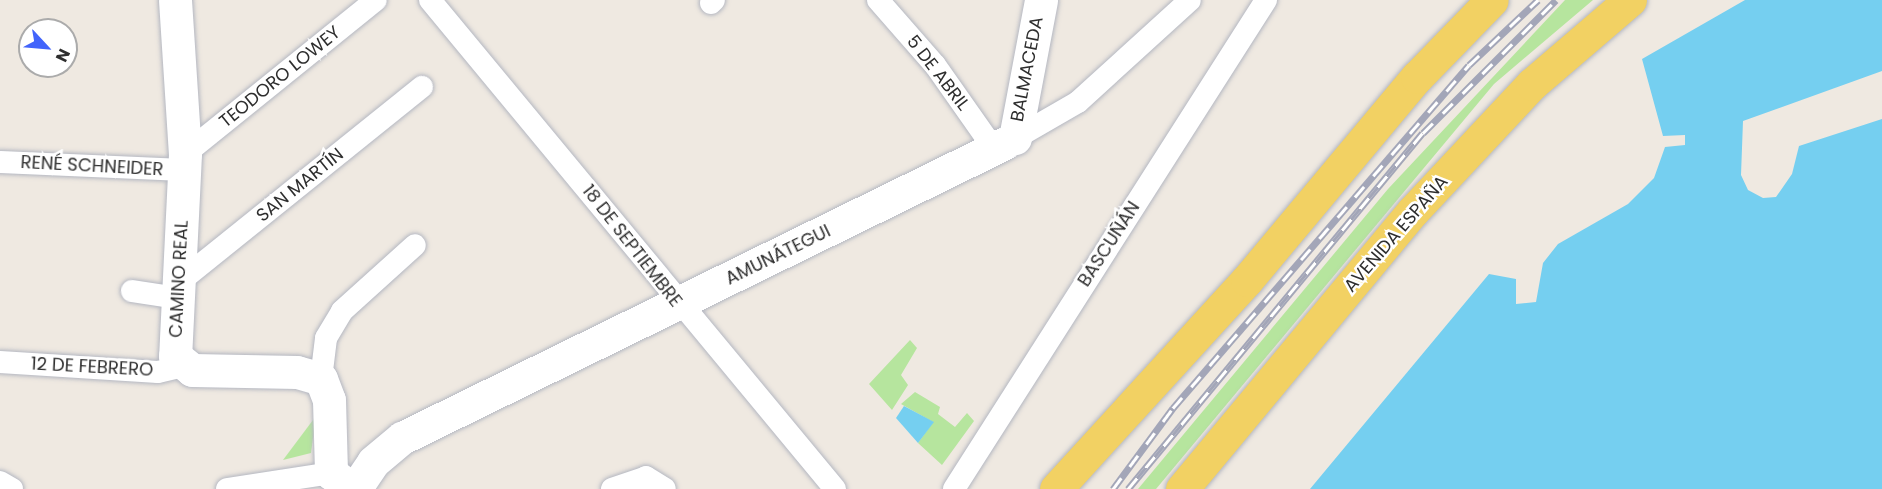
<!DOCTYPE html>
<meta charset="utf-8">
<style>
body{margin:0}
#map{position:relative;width:1882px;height:489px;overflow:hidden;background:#efe9e1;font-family:Poppins,sans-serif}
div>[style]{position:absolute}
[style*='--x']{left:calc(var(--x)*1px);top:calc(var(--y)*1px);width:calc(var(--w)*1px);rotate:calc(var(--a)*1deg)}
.green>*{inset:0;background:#b6e59e}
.water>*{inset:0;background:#75cff0}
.roads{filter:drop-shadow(0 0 2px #b4b7c1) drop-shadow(0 0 2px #b4b7c1)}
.street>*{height:22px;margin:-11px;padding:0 11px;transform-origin:11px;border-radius:11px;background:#fff}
.secondary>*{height:33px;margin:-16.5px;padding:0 16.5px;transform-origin:16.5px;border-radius:16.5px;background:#fff}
.primary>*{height:33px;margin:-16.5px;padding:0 16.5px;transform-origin:16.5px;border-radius:16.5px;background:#f2d163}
.rail>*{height:7px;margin-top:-3.5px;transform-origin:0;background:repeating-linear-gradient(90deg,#fff 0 14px,#a3a6b8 0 28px);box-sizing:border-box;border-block:2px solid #a3a6b8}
span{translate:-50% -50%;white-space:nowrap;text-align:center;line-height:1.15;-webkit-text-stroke:5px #fff;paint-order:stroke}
.street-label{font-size:18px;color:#2e2e2e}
.north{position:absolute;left:18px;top:18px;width:60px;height:60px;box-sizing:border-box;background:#fff;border:2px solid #ababab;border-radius:50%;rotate:116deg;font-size:16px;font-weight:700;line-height:24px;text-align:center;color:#2e2e2e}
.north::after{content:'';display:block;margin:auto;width:21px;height:27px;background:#4264fb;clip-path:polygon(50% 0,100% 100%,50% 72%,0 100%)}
</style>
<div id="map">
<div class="green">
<div style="clip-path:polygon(1565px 0,1593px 0,1494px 84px,1156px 489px,1138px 489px,1388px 189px)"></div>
<div style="clip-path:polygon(910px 340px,917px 348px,901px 375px,908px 385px,892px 410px,869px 384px)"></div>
<div style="clip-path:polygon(915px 392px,940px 407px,938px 414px,955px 427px,967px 413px,974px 421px,942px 465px,918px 443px,933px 422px,901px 404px)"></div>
<div style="clip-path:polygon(316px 416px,311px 453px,283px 460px)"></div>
</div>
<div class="water">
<div style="clip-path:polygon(1745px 0,1882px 0,1882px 71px,1743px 121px,1741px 175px,1748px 190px,1763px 198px,1776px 197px,1792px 174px,1799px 146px,1882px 119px,1882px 489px,1310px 489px,1489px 274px,1516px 279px,1516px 304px,1536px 302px,1543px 263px,1558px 244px,1628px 204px,1654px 178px,1665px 147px,1685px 145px,1685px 135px,1663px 136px,1642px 59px)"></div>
<div style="clip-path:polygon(904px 406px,934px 422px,918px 443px,896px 418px)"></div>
</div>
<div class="roads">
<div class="street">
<div style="--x:430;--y:0;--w:635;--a:50.37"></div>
<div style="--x:878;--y:0;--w:86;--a:48.8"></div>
<div style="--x:935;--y:65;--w:103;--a:54.9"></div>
<div style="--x:711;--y:3;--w:4;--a:-45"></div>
<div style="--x:1007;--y:143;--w:82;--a:-30"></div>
<div style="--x:1078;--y:102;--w:151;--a:-42.3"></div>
<div style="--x:185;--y:154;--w:245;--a:-38.9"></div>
<div style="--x:0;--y:162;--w:184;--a:2.5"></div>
<div style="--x:178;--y:283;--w:313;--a:-38.8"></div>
<div style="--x:132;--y:291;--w:46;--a:8.8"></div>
<div style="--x:0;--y:362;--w:158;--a:3.6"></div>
<div style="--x:158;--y:372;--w:26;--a:-13"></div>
<div style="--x:321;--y:379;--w:41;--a:-83"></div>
<div style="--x:326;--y:338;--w:31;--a:-59"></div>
<div style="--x:342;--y:311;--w:98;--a:-42.1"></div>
<div style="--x:0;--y:482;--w:14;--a:30"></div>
<div style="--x:227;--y:489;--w:105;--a:-8.7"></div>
<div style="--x:612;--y:489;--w:36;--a:-19"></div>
<div style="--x:646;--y:477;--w:22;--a:32"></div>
<div style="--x:954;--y:489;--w:580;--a:-57.46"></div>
</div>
<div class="secondary">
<div style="--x:175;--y:0;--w:154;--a:86.3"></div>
<div style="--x:185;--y:154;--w:202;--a:92.8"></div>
<div style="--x:175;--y:356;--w:22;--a:39"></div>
<div style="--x:192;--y:370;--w:105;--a:1.1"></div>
<div style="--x:297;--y:372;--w:25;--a:16"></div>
<div style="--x:321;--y:379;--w:22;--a:69"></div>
<div style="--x:329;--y:400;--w:73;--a:88.4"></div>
<div style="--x:331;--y:473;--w:26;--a:37"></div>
<div style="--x:1015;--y:138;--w:140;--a:-79.3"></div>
<div style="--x:355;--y:489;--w:32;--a:-56"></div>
<div style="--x:373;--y:462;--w:38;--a:-40"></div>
<div style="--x:402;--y:438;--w:671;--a:-26.07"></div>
</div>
<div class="primary">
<div style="--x:1056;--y:489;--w:283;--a:-47.6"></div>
<div style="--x:1247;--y:280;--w:265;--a:-50.1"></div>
<div style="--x:1417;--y:77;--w:107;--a:-45.8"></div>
<div style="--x:1182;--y:489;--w:361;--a:-50.3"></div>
<div style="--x:1413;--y:211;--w:174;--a:-46.9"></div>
<div style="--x:1532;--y:84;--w:129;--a:-40.6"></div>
</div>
</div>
<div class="rail">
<div style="--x:1113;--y:489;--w:101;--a:-53.5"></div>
<div style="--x:1173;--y:408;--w:279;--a:-49.2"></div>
<div style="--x:1355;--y:197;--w:174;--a:-49.2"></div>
<div style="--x:1469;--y:65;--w:95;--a:-43.3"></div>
<div style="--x:1128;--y:489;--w:462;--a:-50.4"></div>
<div style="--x:1423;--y:133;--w:188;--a:-45"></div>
</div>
<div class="street-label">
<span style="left:1027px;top:69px;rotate:-79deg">BALMACEDA</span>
<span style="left:938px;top:73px;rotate:52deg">5 DE ABRIL</span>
<span style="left:280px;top:77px;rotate:-39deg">TEODORO LOWEY</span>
<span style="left:92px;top:166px;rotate:3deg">RENÉ SCHNEIDER</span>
<span style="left:300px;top:185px;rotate:-39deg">SAN MARTÍN</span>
<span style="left:1396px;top:234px;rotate:-49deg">AVENIDA ESPAÑA</span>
<span style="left:1109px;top:244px;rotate:-57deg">BASCUÑÁN</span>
<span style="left:632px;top:246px;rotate:52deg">18 DE SEPTIEMBRE</span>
<span style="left:778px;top:255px;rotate:-26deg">AMUNÁTEGUI</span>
<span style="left:179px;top:279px;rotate:-87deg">CAMINO REAL</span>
<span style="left:92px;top:367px;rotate:3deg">12 DE FEBRERO</span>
</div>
<div class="north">N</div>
</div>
